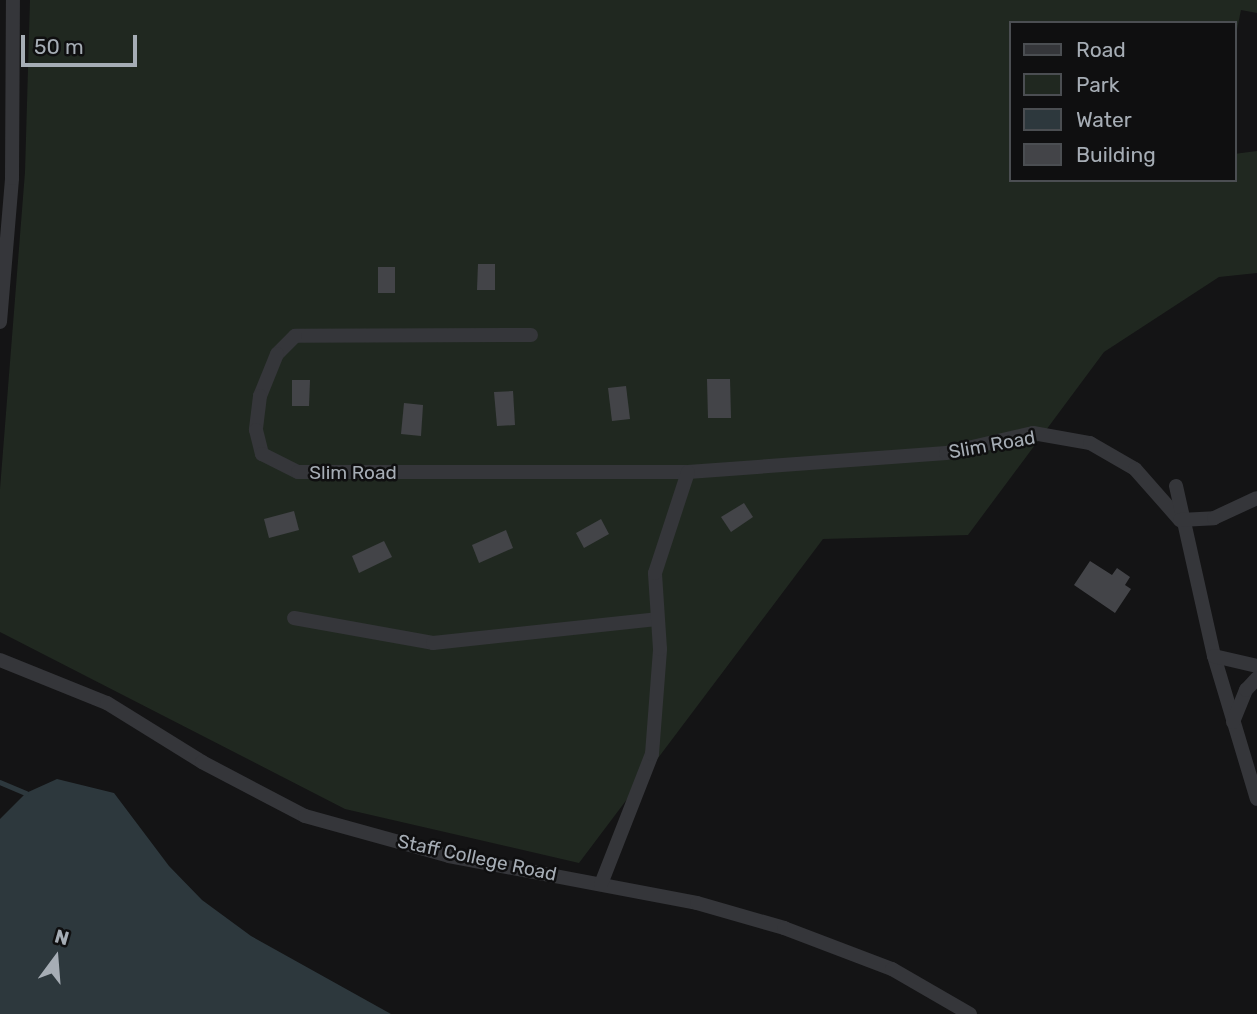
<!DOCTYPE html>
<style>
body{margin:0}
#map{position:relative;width:1257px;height:1014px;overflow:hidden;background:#141415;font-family:Rubik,sans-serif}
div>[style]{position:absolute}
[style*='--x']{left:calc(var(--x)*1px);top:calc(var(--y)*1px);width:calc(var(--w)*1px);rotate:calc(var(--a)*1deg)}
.green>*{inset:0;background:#202820}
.water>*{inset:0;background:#2d383d}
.stream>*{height:4.5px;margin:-2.25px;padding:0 2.25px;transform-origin:2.25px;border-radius:2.25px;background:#2d383d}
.building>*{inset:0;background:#434448}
.minor>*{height:14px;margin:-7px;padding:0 7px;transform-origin:7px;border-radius:7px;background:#35363a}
span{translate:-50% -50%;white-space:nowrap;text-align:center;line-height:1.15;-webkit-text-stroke:5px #0f0f10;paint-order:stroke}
.street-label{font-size:19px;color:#a6adb5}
.legend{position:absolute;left:1009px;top:21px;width:228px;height:161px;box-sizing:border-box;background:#0f0f10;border:2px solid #4b4e52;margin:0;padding:9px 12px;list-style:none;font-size:21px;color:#a6adb5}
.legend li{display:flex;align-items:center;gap:14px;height:35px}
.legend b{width:35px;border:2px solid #4b4e52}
.north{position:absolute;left:21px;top:923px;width:70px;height:70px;-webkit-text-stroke:5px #0f0f10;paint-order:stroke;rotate:16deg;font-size:19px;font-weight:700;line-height:28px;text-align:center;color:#a6adb5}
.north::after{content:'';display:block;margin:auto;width:24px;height:32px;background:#a6adb5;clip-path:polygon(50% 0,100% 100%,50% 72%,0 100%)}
.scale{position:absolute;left:21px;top:35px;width:116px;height:32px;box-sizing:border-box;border:4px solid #a6adb5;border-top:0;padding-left:9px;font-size:21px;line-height:24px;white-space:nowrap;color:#a6adb5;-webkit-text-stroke:5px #0f0f10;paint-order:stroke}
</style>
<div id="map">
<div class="green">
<div style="clip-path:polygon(30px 0,1257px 0,1257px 13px,1241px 10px,1234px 44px,1234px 23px,1010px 23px,1010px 180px,1234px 180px,1234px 154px,1257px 151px,1257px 273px,1219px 277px,1104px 352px,968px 535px,823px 539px,579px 863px,345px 809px,0 632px,0 489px,25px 172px)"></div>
</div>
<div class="water">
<div style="clip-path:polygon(57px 779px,114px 793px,169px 866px,202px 900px,251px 936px,391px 1014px,0 1014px,0 819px,26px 793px)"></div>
</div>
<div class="stream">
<div style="--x:0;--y:782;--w:28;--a:23"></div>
</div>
<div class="building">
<div style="clip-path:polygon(478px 264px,495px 264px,495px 290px,477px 290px)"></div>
<div style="clip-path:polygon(378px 267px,395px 267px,395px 293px,378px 293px)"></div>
<div style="clip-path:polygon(707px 379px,730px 379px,731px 418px,708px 418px)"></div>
<div style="clip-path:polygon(292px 380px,310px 380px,309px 406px,292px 406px)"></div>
<div style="clip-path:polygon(626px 386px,630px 419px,612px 421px,608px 388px)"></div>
<div style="clip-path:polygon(513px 391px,515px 425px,497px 426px,494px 392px)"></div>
<div style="clip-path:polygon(404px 403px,423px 405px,421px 436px,401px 434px)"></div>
<div style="clip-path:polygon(744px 503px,753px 517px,731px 532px,721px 517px)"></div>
<div style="clip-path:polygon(294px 511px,299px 530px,269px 538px,264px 519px)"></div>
<div style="clip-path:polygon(601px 519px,609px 534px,584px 548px,576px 533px)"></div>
<div style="clip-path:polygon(506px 530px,513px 548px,479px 563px,472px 545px)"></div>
<div style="clip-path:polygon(384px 541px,392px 557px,359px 573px,352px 556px)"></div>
<div style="clip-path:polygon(1090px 561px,1112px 575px,1117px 568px,1130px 577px,1125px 585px,1131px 589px,1115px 613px,1074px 585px)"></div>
</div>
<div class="minor">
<div style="--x:0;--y:322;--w:144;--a:-85.2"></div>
<div style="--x:12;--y:178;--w:178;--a:-89.7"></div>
<div style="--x:531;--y:335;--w:236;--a:179.8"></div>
<div style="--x:295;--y:336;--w:25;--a:135"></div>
<div style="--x:277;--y:354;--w:45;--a:112"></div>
<div style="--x:260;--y:396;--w:34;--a:97"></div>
<div style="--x:256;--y:430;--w:25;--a:76"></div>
<div style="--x:262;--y:454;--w:40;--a:26.6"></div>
<div style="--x:298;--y:472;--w:390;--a:0"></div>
<div style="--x:688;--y:472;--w:259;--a:-4.2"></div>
<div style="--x:946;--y:453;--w:89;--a:-12.9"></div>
<div style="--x:1033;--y:433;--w:58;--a:10"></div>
<div style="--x:1090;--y:443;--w:52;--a:30"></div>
<div style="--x:1135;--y:469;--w:68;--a:48.6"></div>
<div style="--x:1176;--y:486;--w:174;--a:77.4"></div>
<div style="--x:1214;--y:656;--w:149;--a:73.3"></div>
<div style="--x:1180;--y:520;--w:34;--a:-3"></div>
<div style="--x:1214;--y:518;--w:47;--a:-24.9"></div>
<div style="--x:294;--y:618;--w:141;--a:10.2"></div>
<div style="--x:433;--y:643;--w:225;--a:-6.1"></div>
<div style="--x:1214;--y:656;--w:44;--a:13.1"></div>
<div style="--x:0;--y:660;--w:115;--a:21.9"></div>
<div style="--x:107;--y:703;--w:112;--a:31.8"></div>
<div style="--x:202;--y:762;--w:116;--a:27.7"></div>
<div style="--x:305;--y:816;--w:149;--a:15.5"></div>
<div style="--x:449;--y:856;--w:252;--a:10.7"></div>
<div style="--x:697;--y:903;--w:91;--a:16"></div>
<div style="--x:784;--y:928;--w:116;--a:20.8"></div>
<div style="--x:892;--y:969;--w:90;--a:30"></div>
<div style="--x:1233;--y:722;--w:35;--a:-68"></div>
<div style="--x:1246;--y:690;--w:16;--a:-47"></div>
<div style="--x:601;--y:884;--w:140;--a:-68.6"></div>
<div style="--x:652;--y:754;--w:105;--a:-85.6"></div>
<div style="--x:660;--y:649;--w:76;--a:-93.8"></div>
<div style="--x:655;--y:573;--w:106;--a:-71.9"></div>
</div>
<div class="street-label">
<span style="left:992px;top:445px;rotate:-10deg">Slim Road</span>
<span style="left:353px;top:473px">Slim Road</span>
<span style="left:477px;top:858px;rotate:12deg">Staff College Road</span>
</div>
<ul class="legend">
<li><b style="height:9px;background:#35363a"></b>Road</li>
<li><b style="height:19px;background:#202820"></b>Park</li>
<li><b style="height:19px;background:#2d383d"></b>Water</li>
<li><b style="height:19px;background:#434448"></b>Building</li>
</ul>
<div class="north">N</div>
<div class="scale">50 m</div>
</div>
